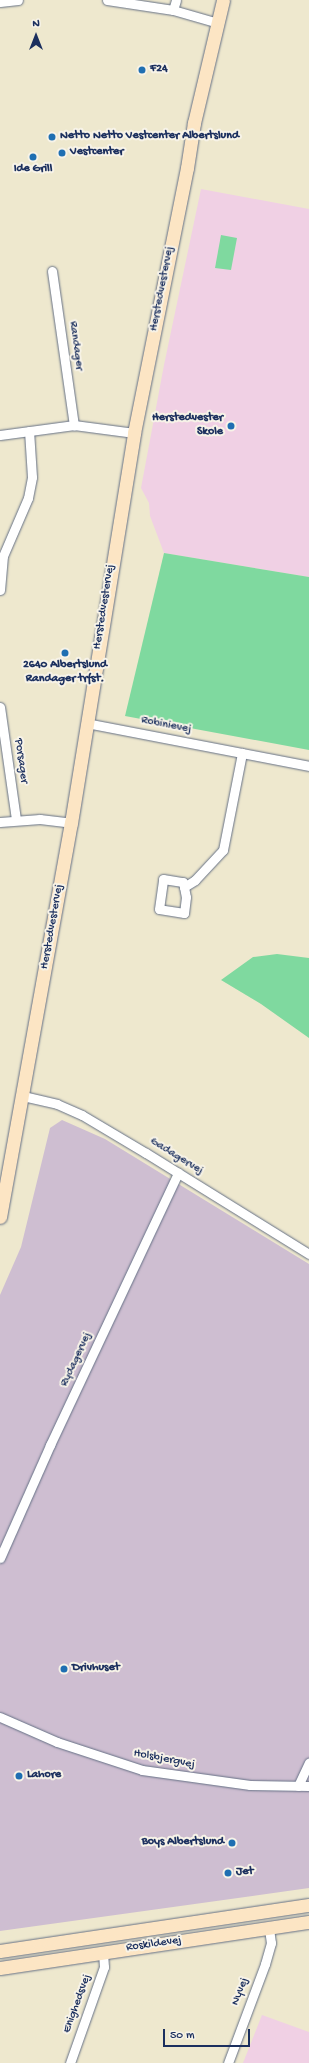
<!DOCTYPE html>
<style>
body{margin:0}
#map{position:relative;width:309px;height:2063px;overflow:hidden;background:#eee8ce;font-family:"Gochi Hand",sans-serif}
div>[style]{position:absolute}
[style*='--x']{left:calc(var(--x)*1px);top:calc(var(--y)*1px);width:calc(var(--w)*1px);rotate:calc(var(--a)*1deg)}
.built>*{inset:0;background:#f0d0e4}
.industrial>*{inset:0;background:#cebed1}
.green>*{inset:0;background:#7fd99f}
.roads{filter:drop-shadow(0 0 1px #657085) drop-shadow(0 0 1px #657085)}
.street>*{height:9px;margin:-4.5px;padding:0 4.5px;transform-origin:4.5px;border-radius:4.5px;background:#fff}
.secondary>*{height:13px;margin:-6.5px;padding:0 6.5px;transform-origin:6.5px;border-radius:6.5px;background:#fce5c4}
.dots>*{width:11px;height:11px;translate:-50% -50%;box-sizing:border-box;border:2px solid #f7f3e8;border-radius:50%}
span{translate:-50% -50%;white-space:nowrap;text-align:center;line-height:1.15;-webkit-text-stroke:4px #f7f3e8;paint-order:stroke}
.poi-label{font-size:12px;color:#1b2f5e;font-weight:700}
.left{translate:0 -50%;text-align:left}
.right{translate:-100% -50%;text-align:right}
.street-label{font-size:12px;color:#1b2f5e}
.north{position:absolute;left:16px;top:16px;width:40px;height:40px;-webkit-text-stroke:3px #f7f3e8;paint-order:stroke;rotate:0deg;font-size:11px;font-weight:700;line-height:16px;text-align:center;color:#1b2f5e}
.north::after{content:'';display:block;margin:auto;width:14px;height:18px;background:#1b2f5e;clip-path:polygon(50% 0,100% 100%,50% 72%,0 100%)}
.scale{position:absolute;left:163px;top:2029px;width:87px;height:18px;box-sizing:border-box;border:2px solid #1b2f5e;border-top:0;padding-left:5px;font-size:12px;line-height:14px;white-space:nowrap;color:#1b2f5e;-webkit-text-stroke:3px #f7f3e8;paint-order:stroke}
</style>
<div id="map">
<div class="built">
<div style="clip-path:polygon(201px 189px,309px 209px,309px 577px,164px 553px,150px 516px,149px 503px,141px 488px,164px 365px)"></div>
<div style="clip-path:polygon(262px 2015px,309px 2032px,309px 2063px,243px 2063px)"></div>
</div>
<div class="industrial">
<div style="clip-path:polygon(62px 1120px,105px 1139px,309px 1264px,309px 1888px,0 1931px,0 1295px,21px 1247px,50px 1128px)"></div>
</div>
<div class="green">
<div style="clip-path:polygon(221px 235px,237px 238px,231px 270px,215px 268px)"></div>
<div style="clip-path:polygon(164px 553px,309px 577px,309px 750px,125px 716px)"></div>
<div style="clip-path:polygon(277px 954px,309px 958px,309px 1038px,261px 1004px,221px 980px,253px 957px)"></div>
</div>
<div class="roads">
<div class="street">
<div style="--x:107;--y:0;--w:67;--a:8.6"></div>
<div style="--x:173;--y:10;--w:47;--a:16.1"></div>
<div style="--x:0;--y:2;--w:18;--a:-6"></div>
<div style="--x:173;--y:10;--w:10;--a:-73"></div>
<div style="--x:52;--y:271;--w:156;--a:81.9"></div>
<div style="--x:0;--y:435;--w:75;--a:-7.7"></div>
<div style="--x:74;--y:425;--w:61;--a:7.6"></div>
<div style="--x:0;--y:590;--w:34;--a:-85"></div>
<div style="--x:3;--y:556;--w:63;--a:-66.7"></div>
<div style="--x:28;--y:498;--w:21;--a:-79"></div>
<div style="--x:32;--y:477;--w:46;--a:-93.7"></div>
<div style="--x:0;--y:707;--w:113;--a:81.9"></div>
<div style="--x:86;--y:723;--w:227;--a:10.9"></div>
<div style="--x:0;--y:822;--w:40;--a:-4.3"></div>
<div style="--x:40;--y:819;--w:31;--a:7"></div>
<div style="--x:184;--y:887;--w:10;--a:79"></div>
<div style="--x:186;--y:897;--w:16;--a:97"></div>
<div style="--x:184;--y:913;--w:25;--a:-171"></div>
<div style="--x:159;--y:909;--w:30;--a:-82"></div>
<div style="--x:163;--y:879;--w:20;--a:9"></div>
<div style="--x:183;--y:882;--w:5;--a:79"></div>
<div style="--x:184;--y:887;--w:13;--a:-32"></div>
<div style="--x:195;--y:880;--w:41;--a:-47"></div>
<div style="--x:223;--y:850;--w:99;--a:-78.9"></div>
<div style="--x:23;--y:1096;--w:35;--a:13"></div>
<div style="--x:57;--y:1104;--w:27;--a:24"></div>
<div style="--x:82;--y:1115;--w:74;--a:30.7"></div>
<div style="--x:146;--y:1153;--w:192;--a:31.8"></div>
<div style="--x:0;--y:1558;--w:124;--a:-66.1"></div>
<div style="--x:50;--y:1445;--w:301;--a:-64.8"></div>
<div style="--x:0;--y:1717;--w:62;--a:23.7"></div>
<div style="--x:57;--y:1742;--w:89;--a:18.2"></div>
<div style="--x:142;--y:1770;--w:109;--a:7.9"></div>
<div style="--x:250;--y:1785;--w:59;--a:1"></div>
<div style="--x:298;--y:1786;--w:26;--a:-65"></div>
<div style="--x:70;--y:2063;--w:102;--a:-70.5"></div>
<div style="--x:104;--y:1967;--w:14;--a:-94"></div>
<div style="--x:228;--y:2063;--w:106;--a:-69.5"></div>
<div style="--x:265;--y:1964;--w:22;--a:-74"></div>
<div style="--x:271;--y:1943;--w:15;--a:-98"></div>
</div>
<div class="secondary">
<div style="--x:0;--y:1217;--w:400;--a:-79.8"></div>
<div style="--x:71;--y:823;--w:395;--a:-80.8"></div>
<div style="--x:134;--y:433;--w:270;--a:-78.7"></div>
<div style="--x:187;--y:168;--w:46;--a:-81.2"></div>
<div style="--x:194;--y:123;--w:126;--a:-76.7"></div>
<div style="--x:0;--y:1951;--w:312;--a:-8.5"></div>
<div style="--x:0;--y:1968;--w:312;--a:-8.5"></div>
</div>
</div>
<div class="dots">
<div style="left:142px;top:70px;background:#1f6fb2"></div>
<div style="left:52px;top:137px;background:#1f6fb2"></div>
<div style="left:62px;top:153px;background:#1f6fb2"></div>
<div style="left:33px;top:157px;background:#1f6fb2"></div>
<div style="left:231px;top:426px;background:#1f6fb2"></div>
<div style="left:65px;top:653px;background:#1f6fb2"></div>
<div style="left:64px;top:1669px;background:#1f6fb2"></div>
<div style="left:19px;top:1776px;background:#1f6fb2"></div>
<div style="left:232px;top:1843px;background:#1f6fb2"></div>
<div style="left:228px;top:1873px;background:#1f6fb2"></div>
</div>
<div class="poi-label">
<span class="left" style="left:150px;top:70px">F24</span>
<span class="left" style="left:60px;top:137px">Netto Netto Vestcenter Albertslund</span>
<span class="left" style="left:70px;top:153px">Vestcenter</span>
<span style="left:33px;top:170px">Ide Grill</span>
<span class="right" style="left:223px;top:426px">Herstedvester<br>Skole</span>
<span style="left:65px;top:673px">2640 Albertslund<br>Randager trfst.</span>
<span class="left" style="left:72px;top:1669px">Drivhuset</span>
<span class="left" style="left:27px;top:1776px">Lahore</span>
<span class="right" style="left:224px;top:1843px">Boys Albertslund</span>
<span class="left" style="left:236px;top:1873px">Jet</span>
</div>
<div class="street-label">
<span style="left:163px;top:289px;rotate:-79deg">Herstedvestervej</span>
<span style="left:75px;top:346px;rotate:82deg">Randager</span>
<span style="left:105px;top:607px;rotate:-81deg">Herstedvestervej</span>
<span style="left:166px;top:726px;rotate:11deg">Robinievej</span>
<span style="left:20px;top:761px;rotate:82deg">Porsager</span>
<span style="left:53px;top:927px;rotate:-80deg">Herstedvestervej</span>
<span style="left:176px;top:1157px;rotate:32deg">Gadagervej</span>
<span style="left:77px;top:1360px;rotate:-65deg">Rydagervej</span>
<span style="left:164px;top:1760px;rotate:11deg">Holsbjergvej</span>
<span style="left:154px;top:1945px;rotate:-8deg">Roskildevej</span>
<span style="left:241px;top:1992px;rotate:-69deg">Nyvej</span>
<span style="left:78px;top:2004px;rotate:-70deg">Enighedsvej</span>
</div>
<div class="north">N</div>
<div class="scale">50 m</div>
</div>
